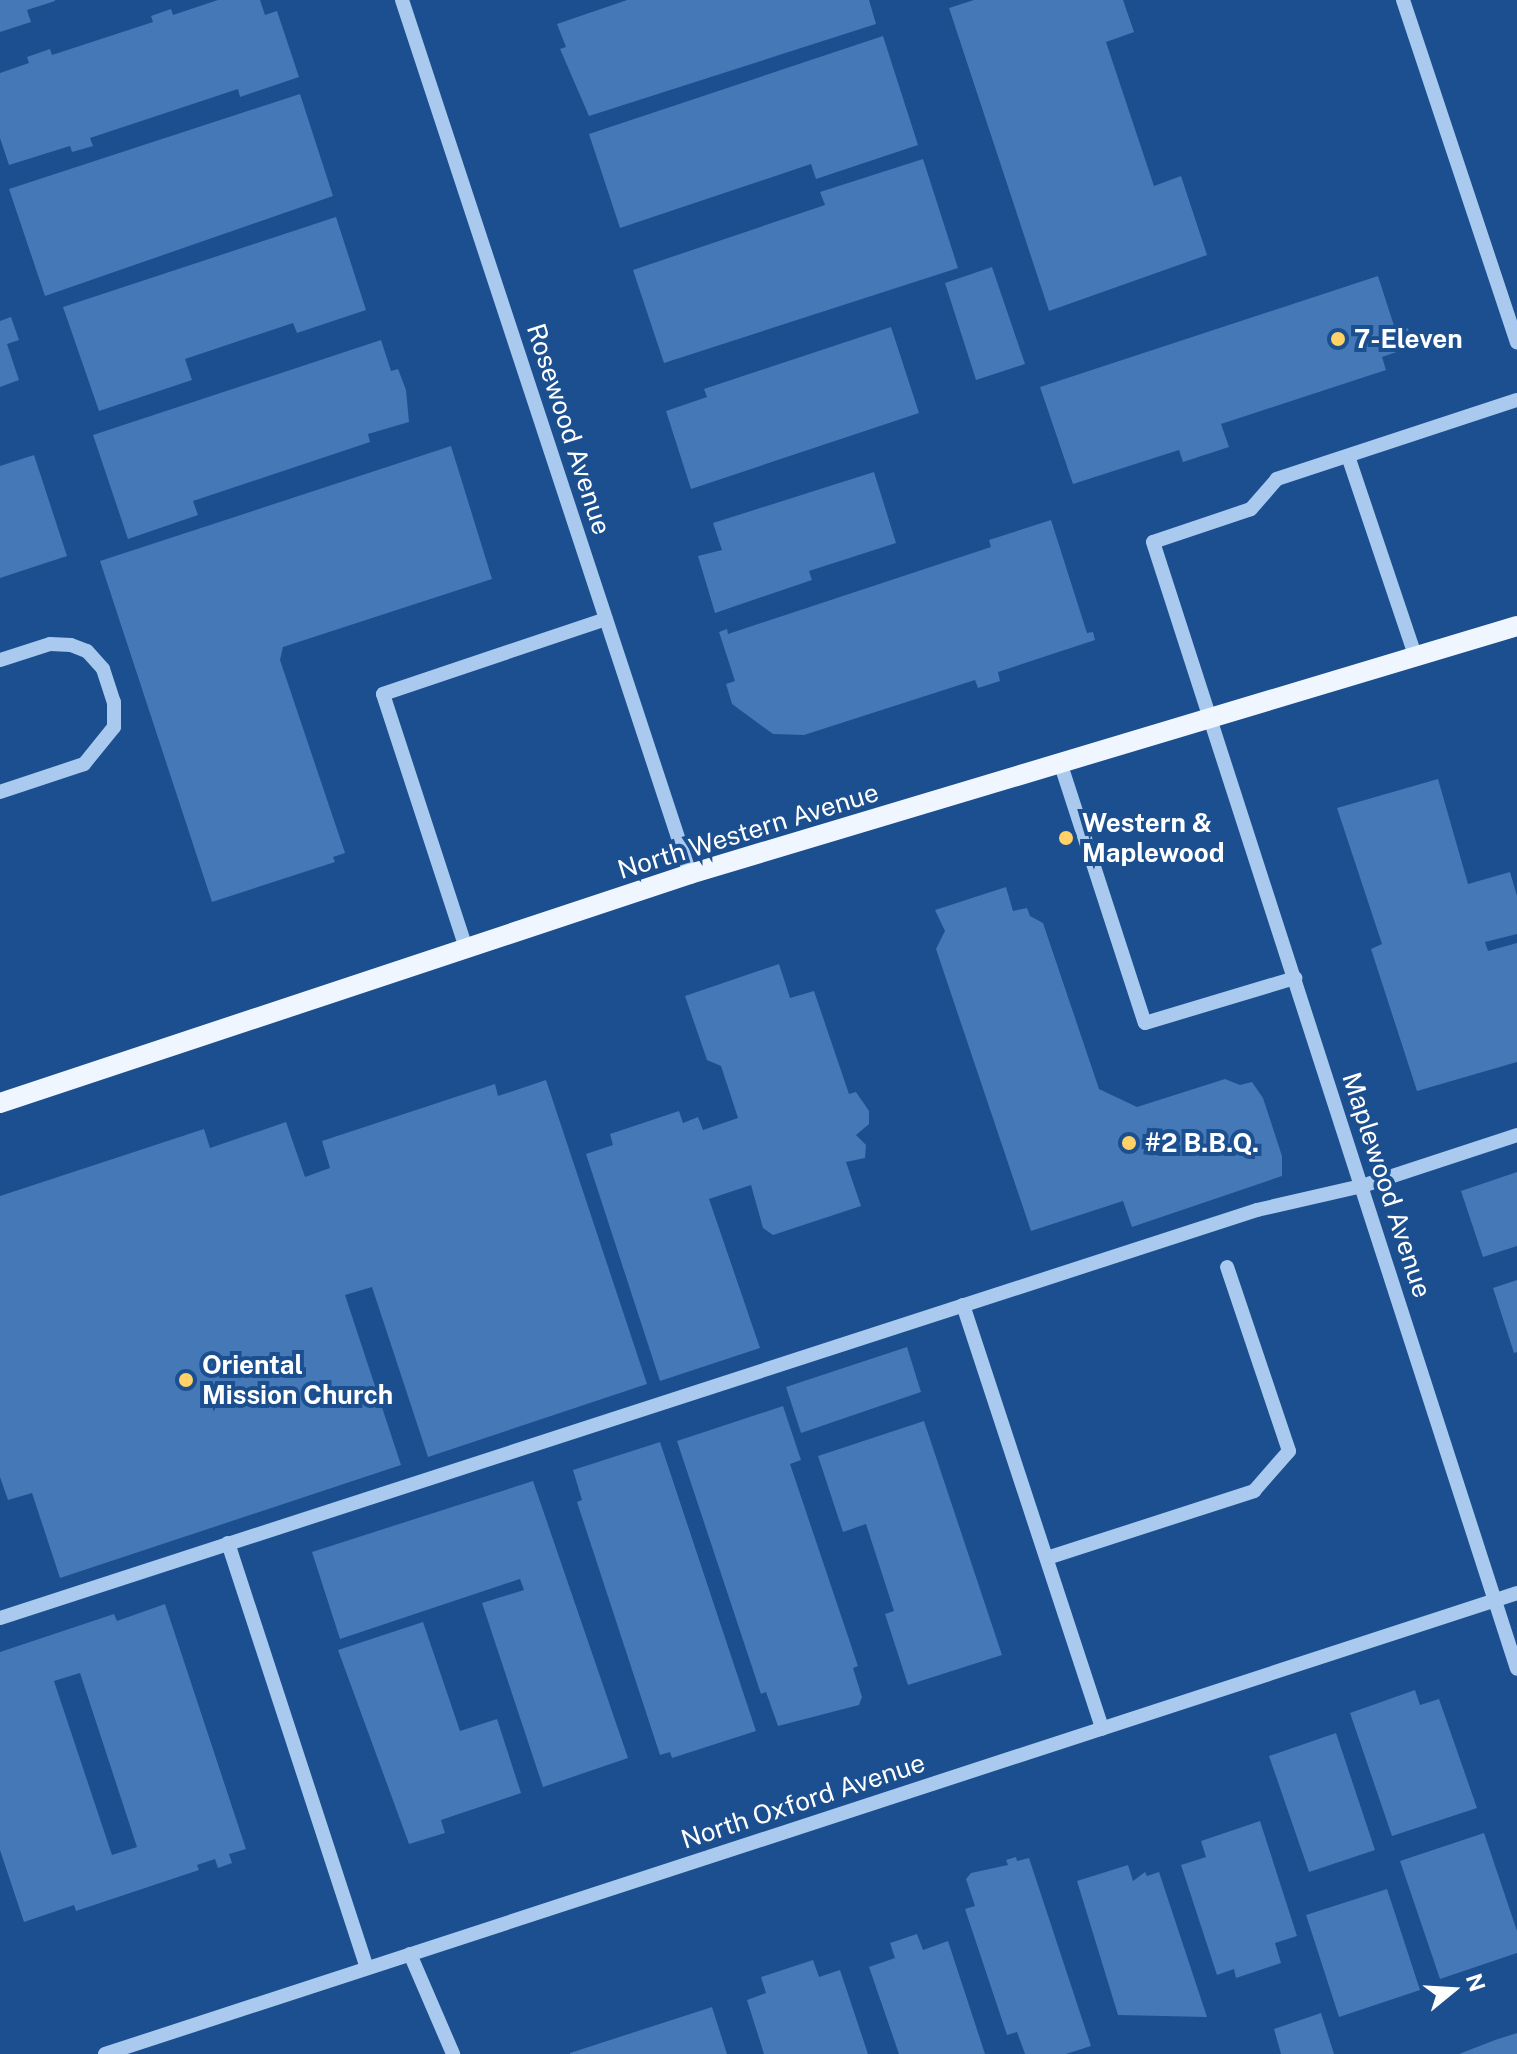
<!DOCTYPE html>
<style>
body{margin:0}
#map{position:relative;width:1517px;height:2054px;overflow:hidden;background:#1b4f8f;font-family:"Public Sans",sans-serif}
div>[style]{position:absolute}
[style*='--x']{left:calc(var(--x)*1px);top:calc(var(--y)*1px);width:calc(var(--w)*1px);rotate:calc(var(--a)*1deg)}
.building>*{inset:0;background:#4478b7}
.minor>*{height:14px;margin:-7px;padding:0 7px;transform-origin:7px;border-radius:7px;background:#a9c9ee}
.major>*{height:20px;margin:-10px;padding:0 10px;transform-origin:10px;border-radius:10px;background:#f0f6ff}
.dots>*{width:22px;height:22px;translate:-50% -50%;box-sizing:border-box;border:4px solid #1b4f8f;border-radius:50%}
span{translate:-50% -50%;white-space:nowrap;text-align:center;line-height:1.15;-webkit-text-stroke:8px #1b4f8f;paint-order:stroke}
.poi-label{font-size:26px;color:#fff;font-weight:700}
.left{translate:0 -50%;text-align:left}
.street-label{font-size:26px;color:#fff}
.north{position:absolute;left:1413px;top:1950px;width:80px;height:80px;-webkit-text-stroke:6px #1b4f8f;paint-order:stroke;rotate:72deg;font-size:22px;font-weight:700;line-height:32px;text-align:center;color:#fff}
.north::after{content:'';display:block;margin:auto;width:28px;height:36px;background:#fff;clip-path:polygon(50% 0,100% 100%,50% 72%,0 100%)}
</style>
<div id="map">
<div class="building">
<div style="clip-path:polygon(0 0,55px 0,55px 1px,27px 10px,31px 22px,0 32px)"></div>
<div style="clip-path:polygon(218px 0,260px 0,265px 15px,277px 11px,299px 77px,240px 97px,238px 89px,90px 138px,93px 146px,72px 152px,70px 146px,9px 165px,0 138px,0 73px,29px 63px,27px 57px,50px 49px,52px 55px,153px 22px,151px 16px,171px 9px,173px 15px)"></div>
<div style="clip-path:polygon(627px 0,869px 0,876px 24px,589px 116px,560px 49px,566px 47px,557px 24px)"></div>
<div style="clip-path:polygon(974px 0,1123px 0,1134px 32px,1106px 42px,1154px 186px,1181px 176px,1207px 255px,1049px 311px,949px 8px)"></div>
<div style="clip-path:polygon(883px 36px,918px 145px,816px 179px,811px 164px,620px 228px,589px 134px)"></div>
<div style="clip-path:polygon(300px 94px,333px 196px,45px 296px,9px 189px)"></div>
<div style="clip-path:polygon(923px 159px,958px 268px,664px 363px,633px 270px,825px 205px,820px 192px)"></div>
<div style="clip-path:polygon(336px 217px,366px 310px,297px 333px,293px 323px,185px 359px,192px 380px,99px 411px,63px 307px)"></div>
<div style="clip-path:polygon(992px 267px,1025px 364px,976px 380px,945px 283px)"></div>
<div style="clip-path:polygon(1378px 276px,1396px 332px,1408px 328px,1414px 346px,1382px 357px,1386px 370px,1221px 424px,1229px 447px,1183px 462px,1179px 450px,1073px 484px,1040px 387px)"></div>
<div style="clip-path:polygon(11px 317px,19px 340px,7px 344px,19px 380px,0 387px,0 321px)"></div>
<div style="clip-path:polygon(891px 327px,919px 413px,691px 489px,666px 411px,707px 397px,704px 389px)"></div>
<div style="clip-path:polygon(381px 340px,391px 371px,398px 369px,406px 390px,409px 422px,368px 434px,370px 442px,193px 501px,198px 515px,128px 539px,93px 435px)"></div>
<div style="clip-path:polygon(451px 446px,492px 579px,283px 647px,280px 660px,345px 853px,333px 857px,335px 862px,212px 902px,100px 561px)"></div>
<div style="clip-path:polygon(34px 455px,67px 556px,0 578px,0 466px)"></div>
<div style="clip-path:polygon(874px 472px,896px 543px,809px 571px,812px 580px,715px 613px,698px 556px,722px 550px,713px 523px)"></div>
<div style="clip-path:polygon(1051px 520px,1087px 633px,1093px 632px,1095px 640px,998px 672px,1000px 681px,978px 688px,975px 680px,804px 735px,773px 734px,732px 704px,726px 684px,735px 681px,719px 632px,727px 629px,728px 634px,991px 547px,989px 540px)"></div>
<div style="clip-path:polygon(1438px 779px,1468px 884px,1510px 872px,1517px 896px,1517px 934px,1485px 942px,1488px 951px,1517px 943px,1517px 1062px,1417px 1091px,1371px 949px,1382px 944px,1337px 808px)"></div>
<div style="clip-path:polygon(1006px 887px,1013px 911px,1027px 908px,1030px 916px,1043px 923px,1099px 1089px,1137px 1107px,1225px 1079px,1240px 1085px,1252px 1082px,1263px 1098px,1282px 1156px,1282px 1176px,1132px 1227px,1123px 1201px,1031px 1231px,936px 949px,945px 931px,935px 910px)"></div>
<div style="clip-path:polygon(779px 964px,790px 998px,814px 991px,849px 1094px,856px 1092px,869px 1111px,869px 1124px,856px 1135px,866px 1145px,865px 1158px,846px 1162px,861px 1206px,773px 1235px,763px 1228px,751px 1185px,709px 1199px,760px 1348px,660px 1381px,586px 1154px,613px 1145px,610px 1134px,679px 1111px,683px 1123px,698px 1117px,703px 1130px,738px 1118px,721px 1066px,707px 1060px,685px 996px)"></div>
<div style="clip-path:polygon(546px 1080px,647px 1384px,428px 1457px,372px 1287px,345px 1295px,401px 1465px,60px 1578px,32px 1493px,8px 1500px,0 1477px,0 1196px,204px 1129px,210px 1148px,286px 1122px,305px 1177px,330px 1168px,322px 1141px,495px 1084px,498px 1096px)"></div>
<div style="clip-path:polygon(1517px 1172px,1517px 1246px,1483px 1257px,1461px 1191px)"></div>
<div style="clip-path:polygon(1517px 1280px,1517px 1352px,1514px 1353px,1493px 1288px)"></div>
<div style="clip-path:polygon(907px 1347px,921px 1392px,801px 1433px,786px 1387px)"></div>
<div style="clip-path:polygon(783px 1406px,801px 1460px,790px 1464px,858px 1666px,853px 1668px,862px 1697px,859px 1705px,778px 1726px,766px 1692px,761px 1694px,677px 1441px)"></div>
<div style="clip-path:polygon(924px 1421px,1002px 1655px,908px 1685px,885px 1614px,894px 1611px,866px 1524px,843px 1532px,818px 1456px)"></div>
<div style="clip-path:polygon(660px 1442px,756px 1731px,672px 1758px,670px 1752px,660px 1755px,577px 1502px,582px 1500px,573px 1470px)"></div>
<div style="clip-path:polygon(533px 1481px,628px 1758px,543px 1787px,482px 1603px,524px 1590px,520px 1579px,340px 1639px,312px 1552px)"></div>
<div style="clip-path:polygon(evenodd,165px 1604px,246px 1849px,229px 1854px,232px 1863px,218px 1868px,215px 1859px,197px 1865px,199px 1870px,76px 1911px,74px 1905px,24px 1922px,0 1850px,0 1652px,114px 1614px,117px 1621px,165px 1604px,80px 1673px,137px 1847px,112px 1855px,54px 1681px,80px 1673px)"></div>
<div style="clip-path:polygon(423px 1622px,460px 1731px,497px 1719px,521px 1793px,441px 1820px,445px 1833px,409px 1844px,338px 1650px)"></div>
<div style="clip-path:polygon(1415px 1690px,1420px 1705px,1439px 1699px,1477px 1808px,1392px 1836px,1350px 1713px)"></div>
<div style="clip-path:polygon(1336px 1733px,1375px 1850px,1309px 1872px,1269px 1756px)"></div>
<div style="clip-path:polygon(1260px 1821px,1297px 1936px,1275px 1943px,1281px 1963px,1236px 1978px,1234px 1969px,1217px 1975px,1181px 1865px,1206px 1857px,1201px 1841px)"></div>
<div style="clip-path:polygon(1484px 1833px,1517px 1931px,1517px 1953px,1440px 1979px,1400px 1861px)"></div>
<div style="clip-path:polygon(1016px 1857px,1017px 1861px,1029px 1858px,1091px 2046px,1066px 2054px,1025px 2054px,1017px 2032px,1007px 2035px,965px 1909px,975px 1906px,966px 1879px,971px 1873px,1008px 1865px,1006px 1860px)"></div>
<div style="clip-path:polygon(1128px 1865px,1133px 1881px,1145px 1872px,1147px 1876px,1159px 1872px,1207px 2017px,1118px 2015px,1077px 1881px)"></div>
<div style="clip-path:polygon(1387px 1889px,1420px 1990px,1339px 2017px,1306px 1915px)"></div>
<div style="clip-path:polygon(917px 1934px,923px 1950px,948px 1941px,985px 2054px,899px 2054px,869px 1967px,895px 1958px,890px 1943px)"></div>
<div style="clip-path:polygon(813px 1960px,819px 1977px,840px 1970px,868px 2054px,764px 2054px,747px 2000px,766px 1993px,761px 1977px)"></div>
<div style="clip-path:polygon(712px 2007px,727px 2054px,570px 2054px,570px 2053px)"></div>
<div style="clip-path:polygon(1321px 2013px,1334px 2054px,1281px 2054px,1274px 2029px)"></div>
<div style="clip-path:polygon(1517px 2033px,1517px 2054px,1459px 2054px,1495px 2040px)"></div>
</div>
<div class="minor">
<div style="--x:402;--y:0;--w:920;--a:71.76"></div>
<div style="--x:1403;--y:0;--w:361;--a:71.6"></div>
<div style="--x:1517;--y:400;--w:253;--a:161.8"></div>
<div style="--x:1277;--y:479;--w:40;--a:131"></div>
<div style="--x:1251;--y:509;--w:103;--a:161.4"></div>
<div style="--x:1153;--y:542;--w:1184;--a:72.1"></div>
<div style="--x:1348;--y:456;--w:210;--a:71.4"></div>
<div style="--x:0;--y:660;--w:52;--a:-17.7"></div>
<div style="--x:50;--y:644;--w:21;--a:3"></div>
<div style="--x:71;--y:645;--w:17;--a:21"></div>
<div style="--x:87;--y:651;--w:24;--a:48"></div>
<div style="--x:103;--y:669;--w:35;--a:72"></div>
<div style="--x:114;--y:702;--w:25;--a:90"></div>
<div style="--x:114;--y:727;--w:48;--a:129"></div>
<div style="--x:84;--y:764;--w:89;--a:161.6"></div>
<div style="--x:1060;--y:762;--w:274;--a:72"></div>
<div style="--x:1145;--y:1023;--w:157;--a:-16.7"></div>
<div style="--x:466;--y:948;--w:267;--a:-108.1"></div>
<div style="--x:383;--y:694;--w:235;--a:-18.6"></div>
<div style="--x:963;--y:1305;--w:446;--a:71.8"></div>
<div style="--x:228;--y:1543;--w:447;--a:71.9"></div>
<div style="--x:1047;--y:1558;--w:218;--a:-17.9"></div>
<div style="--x:1254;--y:1491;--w:53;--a:-48.8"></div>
<div style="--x:1289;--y:1451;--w:194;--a:-108.6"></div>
<div style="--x:0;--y:1618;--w:1322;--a:-17.98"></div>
<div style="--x:1257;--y:1210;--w:108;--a:-12.9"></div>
<div style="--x:1362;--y:1186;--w:163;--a:-18.2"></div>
<div style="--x:410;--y:1954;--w:109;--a:66.7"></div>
<div style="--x:105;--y:2054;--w:1485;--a:-18.08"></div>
</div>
<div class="major">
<div style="--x:0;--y:1103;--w:727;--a:-18.36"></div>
<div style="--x:690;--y:874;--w:863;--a:-16.69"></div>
</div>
<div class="dots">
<div style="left:1338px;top:339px;background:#ffd166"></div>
<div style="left:1066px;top:838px;background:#ffd166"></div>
<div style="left:1129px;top:1143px;background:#ffd166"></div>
<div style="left:186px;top:1380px;background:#ffd166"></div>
</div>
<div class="poi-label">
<span class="left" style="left:1354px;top:339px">7-Eleven</span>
<span class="left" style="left:1082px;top:838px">Western &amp;<br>Maplewood</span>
<span class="left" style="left:1145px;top:1143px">#2 B.B.Q.</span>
<span class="left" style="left:202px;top:1380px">Oriental<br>Mission Church</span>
</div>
<div class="street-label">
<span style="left:569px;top:429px;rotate:72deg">Rosewood Avenue</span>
<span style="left:748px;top:831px;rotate:-17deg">North Western Avenue</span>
<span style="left:1387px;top:1185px;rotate:72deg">Maplewood Avenue</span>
<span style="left:803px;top:1801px;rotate:-18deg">North Oxford Avenue</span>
</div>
<div class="north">N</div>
</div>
